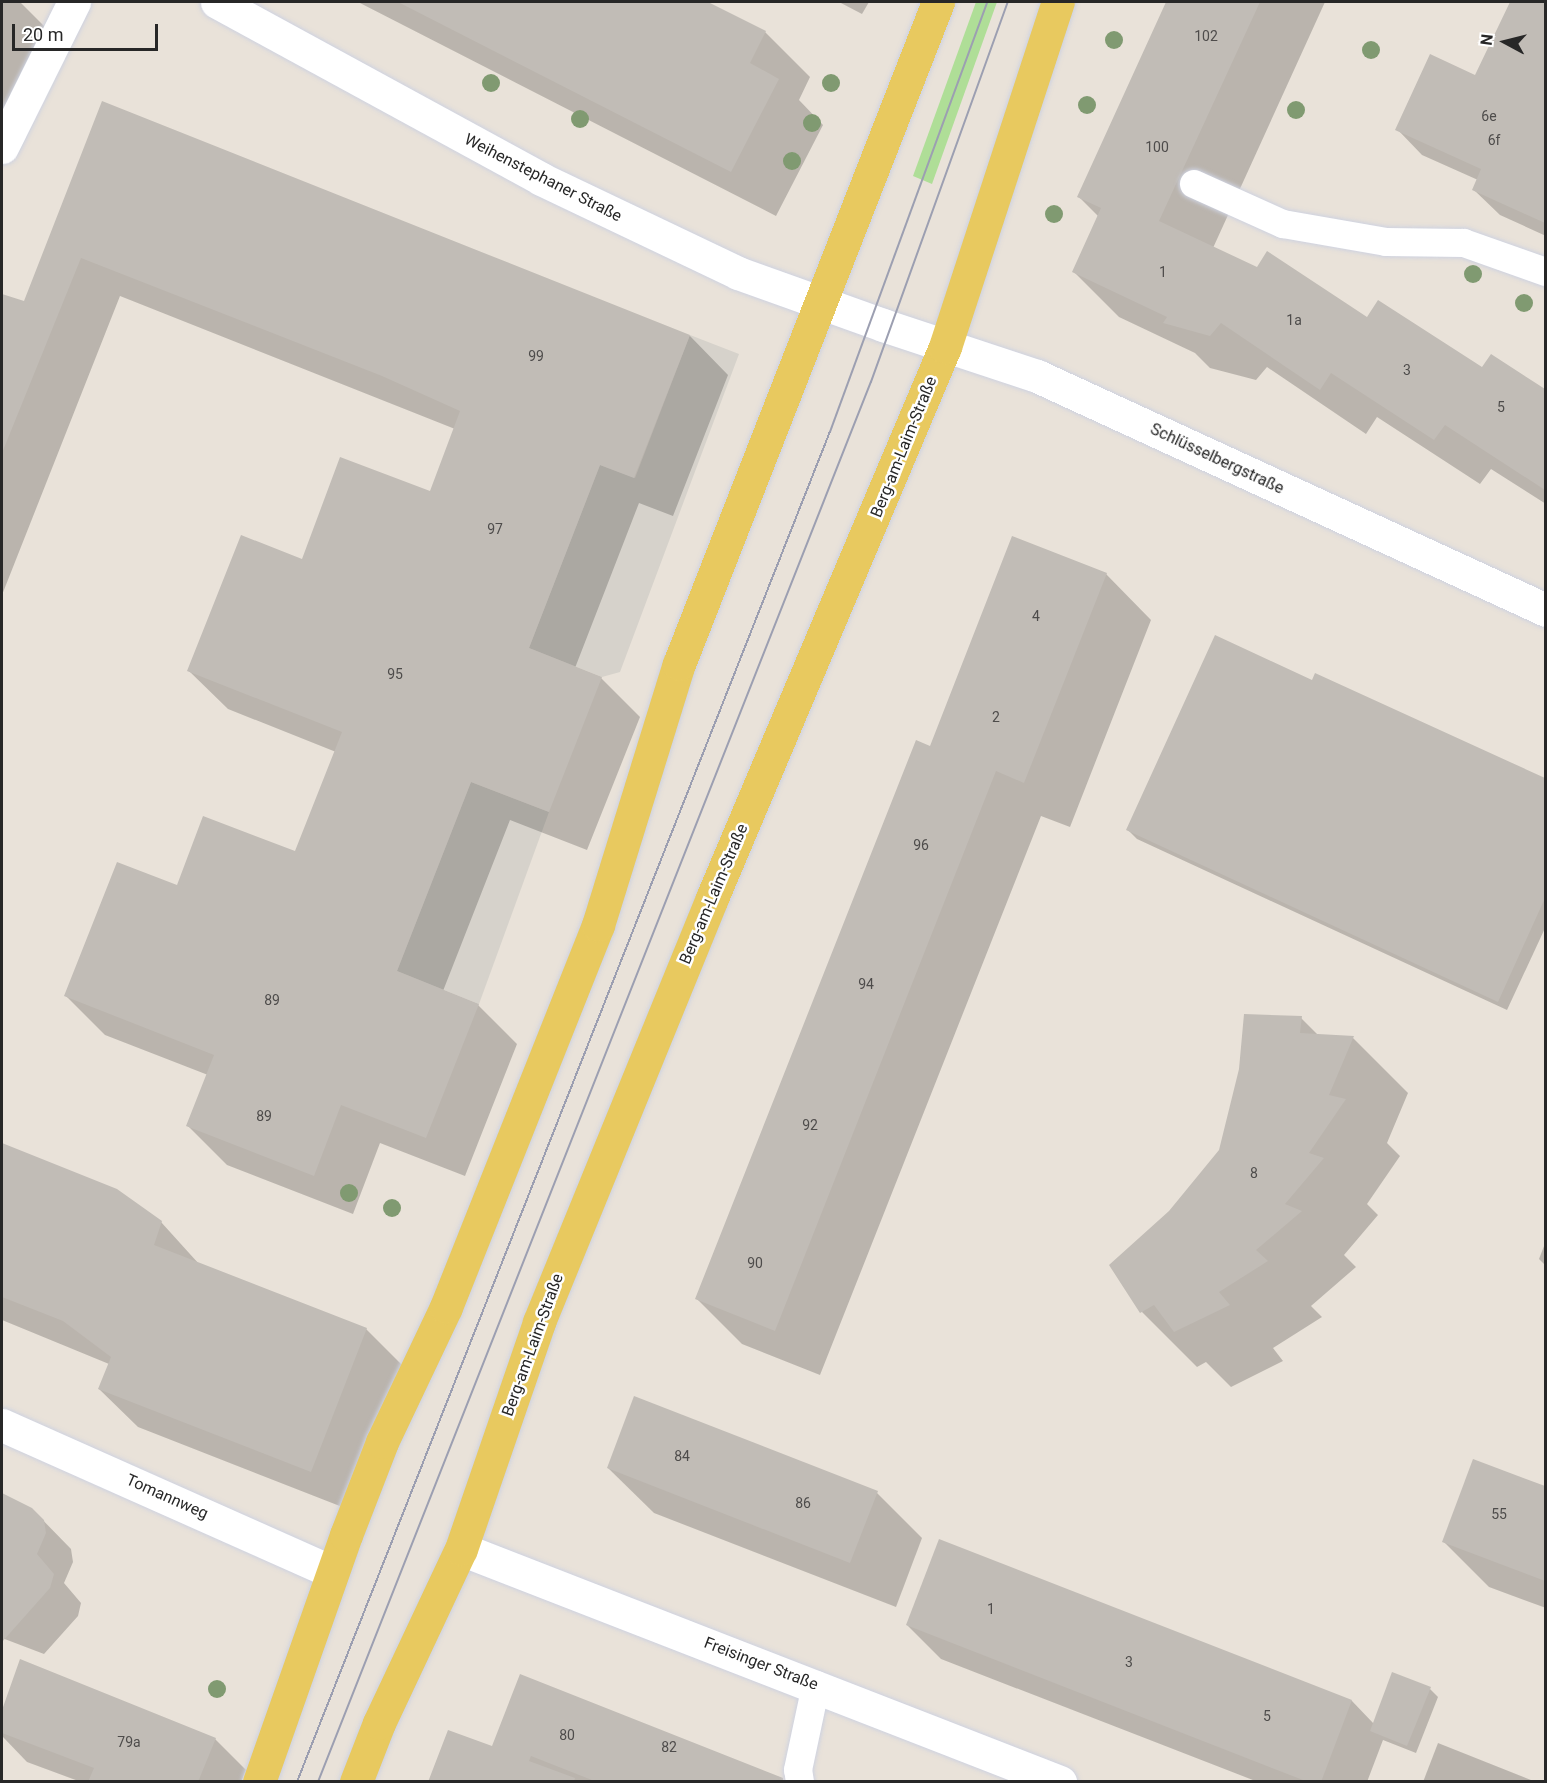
<!DOCTYPE html>
<meta charset="utf-8">
<style>
body{margin:0}
#map{position:relative;width:1547px;height:1783px;overflow:hidden;background:#e9e2d9;font-family:Roboto,sans-serif}
div>[style]{position:absolute}
[style*='--x']{left:calc(var(--x)*1px);top:calc(var(--y)*1px);width:calc(var(--w)*1px);rotate:calc(var(--a)*1deg)}
.green>*{inset:0;background:#afde97}
.plaza>*{inset:0;background:#d6d2cb}
.shadow>*{inset:0;background:#0003}
.building>*{inset:0;background:#c1bcb6}
.roads{filter:drop-shadow(0 0 2px #ced2e0) drop-shadow(0 0 2px #ced2e0)}
.service>*{height:28px;margin:-14px;padding:0 14px;transform-origin:14px;border-radius:14px;background:#fff}
.minor>*{height:33px;margin:-16.5px;padding:0 16.5px;transform-origin:16.5px;border-radius:16.5px;background:#fff}
.tertiary>*{height:33px;margin:-16.5px;padding:0 16.5px;transform-origin:16.5px;border-radius:16.5px;background:#fff}
.primary>*{height:33px;margin:-16.5px;padding:0 16.5px;transform-origin:16.5px;border-radius:16.5px;background:#e8c95f}
.tram>*{height:1.5px;margin:-0.75px;padding:0 0.75px;transform-origin:0.75px;border-radius:0.75px;background:#9c9fb1}
.trees>*{width:18px;height:18px;margin:-9px;border-radius:50%;background:#809a71}
span{translate:-50% -50%;white-space:nowrap;text-align:center;line-height:1.15;-webkit-text-stroke:5px #fff;paint-order:stroke}
.number-label{font-size:14px;color:#4e4c4b}
.number-label span{-webkit-text-stroke-width:0}
.street-label{font-size:16px;color:#272727}
.frame{position:absolute;inset:0;border:3px solid #272727;pointer-events:none}
.north{position:absolute;left:1475px;top:12px;width:60px;height:60px;-webkit-text-stroke:4px #fff;paint-order:stroke;rotate:277deg;font-size:16px;font-weight:700;line-height:24px;text-align:center;color:#272727}
.north::after{content:'';display:block;margin:auto;width:21px;height:27px;background:#272727;clip-path:polygon(50% 0,100% 100%,50% 72%,0 100%)}
.scale{position:absolute;left:12px;top:24px;width:146px;height:27px;box-sizing:border-box;border:3px solid #272727;border-top:0;padding-left:8px;font-size:18px;line-height:21px;white-space:nowrap;color:#272727;-webkit-text-stroke:4px #fff;paint-order:stroke}
</style>
<div id="map">
<div class="green">
<div style="clip-path:polygon(976px 2px,997px 2px,932px 184px,913px 176px)"></div>
</div>
<div class="plaza">
<div style="clip-path:polygon(690px 335px,739px 354px,620px 672px,602px 677px,529px 648px,600px 465px,635px 478px)"></div>
<div style="clip-path:polygon(471px 782px,549px 812px,479px 1004px,397px 971px)"></div>
</div>
<div class="shadow">
<div style="clip-path:polygon(2px 2px,20px 2px,49px 31px,2px 115px)"></div>
<div style="clip-path:polygon(358px 2px,705px 2px,765px 32px,810px 77px,799px 100px,823px 125px,776px 216px)"></div>
<div style="clip-path:polygon(839px 2px,869px 2px,862px 14px)"></div>
<div style="clip-path:polygon(1168px 2px,1325px 2px,1213px 248px,1483px 370px,1491px 356px,1546px 391px,1546px 504px,1491px 469px,1480px 484px,1377px 417px,1366px 434px,1267px 367px,1256px 380px,1210px 368px,1195px 353px,1119px 317px,1074px 272px,1098px 216px,1079px 197px)"></div>
<div style="clip-path:polygon(1512px 2px,1537px 2px,1546px 6px,1546px 236px,1500px 215px,1474px 190px,1478px 180px,1422px 155px,1397px 129px,1476px 77px)"></div>
<div style="clip-path:polygon(103px 103px,690px 336px,728px 375px,673px 516px,639px 503px,575px 668px,601px 678px,640px 717px,587px 850px,510px 820px,443px 991px,478px 1005px,517px 1044px,465px 1176px,380px 1143px,353px 1214px,227px 1165px,188px 1126px,208px 1075px,105px 1035px,66px 996px,178px 887px,296px 853px,336px 752px,228px 709px,189px 671px,303px 561px,430px 493px,455px 429px,120px 296px,2px 595px,2px 296px,25px 303px)"></div>
<div style="clip-path:polygon(1106px 574px,1151px 620px,1070px 827px,1041px 816px,820px 1375px,742px 1344px,697px 1299px,931px 748px)"></div>
<div style="clip-path:polygon(1316px 675px,1546px 780px,1546px 926px,1507px 1010px,1137px 839px,1128px 830px,1313px 682px)"></div>
<div style="clip-path:polygon(1301px 1018px,1319px 1036px,1353px 1038px,1408px 1093px,1387px 1143px,1400px 1156px,1367px 1204px,1378px 1215px,1344px 1255px,1356px 1267px,1311px 1306px,1322px 1317px,1273px 1348px,1283px 1361px,1231px 1387px,1206px 1362px,1197px 1367px,1142px 1312px,1170px 1212px,1221px 1151px)"></div>
<div style="clip-path:polygon(2px 1145px,116px 1190px,161px 1222px,199px 1264px,366px 1329px,405px 1368px,350px 1510px,138px 1427px,99px 1389px,109px 1364px,2px 1320px)"></div>
<div style="clip-path:polygon(1546px 1241px,1546px 1266px,1539px 1259px)"></div>
<div style="clip-path:polygon(1474px 1461px,1546px 1488px,1546px 1608px,1489px 1587px,1444px 1542px)"></div>
<div style="clip-path:polygon(608px 1468px,877px 1493px,922px 1538px,896px 1607px,654px 1513px)"></div>
<div style="clip-path:polygon(2px 1495px,32px 1509px,71px 1549px,73px 1562px,64px 1583px,81px 1603px,78px 1616px,44px 1654px,2px 1638px)"></div>
<div style="clip-path:polygon(907px 1625px,1352px 1701px,1374px 1724px,1430px 1689px,1438px 1697px,1416px 1753px,1383px 1740px,1367px 1782px,1258px 1782px,941px 1659px)"></div>
<div style="clip-path:polygon(21px 1661px,215px 1739px,246px 1770px,241px 1782px,81px 1782px,27px 1762px,2px 1736px,2px 1714px)"></div>
<div style="clip-path:polygon(1438px 1743px,1536px 1782px,1423px 1782px)"></div>
<div style="clip-path:polygon(493px 1748px,774px 1782px,430px 1782px)"></div>
</div>
<div class="building">
<div style="clip-path:polygon(398px 2px,708px 2px,766px 31px,750px 63px,779px 79px,731px 172px)"></div>
<div style="clip-path:polygon(1166px 2px,1260px 2px,1159px 221px,1257px 267px,1267px 251px,1367px 317px,1378px 300px,1482px 367px,1491px 354px,1545px 389px,1545px 490px,1445px 425px,1434px 440px,1331px 373px,1320px 390px,1221px 323px,1210px 336px,1163px 323px,1167px 317px,1072px 272px,1101px 208px,1077px 197px)"></div>
<div style="clip-path:polygon(1510px 2px,1545px 2px,1545px 223px,1472px 190px,1481px 169px,1395px 130px,1430px 54px,1475px 75px)"></div>
<div style="clip-path:polygon(102px 101px,690px 335px,634px 478px,600px 465px,529px 648px,602px 677px,549px 812px,471px 782px,397px 971px,479px 1004px,426px 1138px,341px 1105px,314px 1176px,186px 1126px,214px 1055px,64px 996px,117px 862px,177px 885px,203px 816px,295px 851px,342px 732px,187px 671px,241px 535px,302px 559px,340px 457px,430px 491px,460px 411px,382px 376px,81px 258px,2px 453px,2px 294px,24px 301px)"></div>
<div style="clip-path:polygon(1012px 536px,1107px 573px,1024px 783px,996px 771px,775px 1331px,695px 1299px,916px 740px,930px 746px)"></div>
<div style="clip-path:polygon(1215px 635px,1312px 680px,1315px 673px,1545px 778px,1545px 898px,1498px 1002px,1126px 830px)"></div>
<div style="clip-path:polygon(1244px 1014px,1302px 1016px,1300px 1033px,1354px 1036px,1329px 1095px,1346px 1099px,1309px 1153px,1324px 1158px,1285px 1204px,1302px 1211px,1256px 1250px,1268px 1261px,1219px 1292px,1230px 1305px,1174px 1332px,1154px 1305px,1140px 1313px,1109px 1265px,1169px 1211px,1219px 1150px,1239px 1069px)"></div>
<div style="clip-path:polygon(2px 1143px,117px 1189px,162px 1221px,154px 1245px,367px 1328px,311px 1472px,98px 1389px,111px 1357px,63px 1321px,2px 1297px)"></div>
<div style="clip-path:polygon(634px 1396px,878px 1491px,850px 1563px,607px 1468px)"></div>
<div style="clip-path:polygon(1473px 1459px,1545px 1486px,1545px 1581px,1442px 1542px)"></div>
<div style="clip-path:polygon(2px 1493px,32px 1508px,44px 1520px,46px 1533px,37px 1554px,54px 1574px,50px 1588px,2px 1642px)"></div>
<div style="clip-path:polygon(939px 1539px,1352px 1700px,1321px 1782px,1308px 1782px,906px 1625px)"></div>
<div style="clip-path:polygon(20px 1659px,216px 1738px,198px 1782px,88px 1782px,94px 1768px,2px 1733px,2px 1710px)"></div>
<div style="clip-path:polygon(1392px 1672px,1431px 1687px,1407px 1746px,1370px 1731px)"></div>
<div style="clip-path:polygon(520px 1674px,783px 1778px,783px 1782px,597px 1782px,531px 1756px,529px 1761px,575px 1778px,574px 1782px,428px 1782px,448px 1730px,492px 1746px)"></div>
</div>
<div class="roads">
<div class="service">
<div style="--x:1194;--y:184;--w:98;--a:24.2"></div>
<div style="--x:1283;--y:224;--w:105;--a:9.9"></div>
<div style="--x:1386;--y:242;--w:78;--a:0.7"></div>
<div style="--x:1464;--y:243;--w:87;--a:19.5"></div>
<div style="--x:800;--y:1782;--w:12;--a:-99"></div>
<div style="--x:798;--y:1770;--w:87;--a:-78"></div>
</div>
<div class="minor">
<div style="--x:217;--y:2;--w:369;--a:28.6"></div>
<div style="--x:541;--y:179;--w:218;--a:25.5"></div>
<div style="--x:738;--y:273;--w:154;--a:19.7"></div>
<div style="--x:2;--y:147;--w:162;--a:-63.6"></div>
<div style="--x:2;--y:1425;--w:361;--a:24"></div>
<div style="--x:461;--y:1549;--w:643;--a:21.26"></div>
</div>
<div class="tertiary">
<div style="--x:883;--y:325;--w:162;--a:18.3"></div>
<div style="--x:1037;--y:376;--w:560;--a:24.69"></div>
</div>
<div class="primary">
<div style="--x:259;--y:1782;--w:262;--a:-70.6"></div>
<div style="--x:346;--y:1535;--w:100;--a:-68.8"></div>
<div style="--x:382;--y:1442;--w:149;--a:-64.6"></div>
<div style="--x:446;--y:1307;--w:411;--a:-68.3"></div>
<div style="--x:598;--y:925;--w:273;--a:-72.8"></div>
<div style="--x:679;--y:664;--w:711;--a:-68.63"></div>
<div style="--x:356;--y:1782;--w:63;--a:-68.7"></div>
<div style="--x:379;--y:1723;--w:192;--a:-64.8"></div>
<div style="--x:461;--y:1549;--w:240;--a:-71"></div>
<div style="--x:539;--y:1322;--w:458;--a:-67.8"></div>
<div style="--x:712;--y:898;--w:598;--a:-67.08"></div>
<div style="--x:945;--y:347;--w:363;--a:-71.9"></div>
</div>
</div>
<div class="tram">
<div style="--x:297;--y:1782;--w:1451;--a:-68.46"></div>
<div style="--x:830;--y:432;--w:458;--a:-69.9"></div>
<div style="--x:318;--y:1782;--w:1505;--a:-68.45"></div>
<div style="--x:871;--y:382;--w:404;--a:-70.2"></div>
</div>
<div class="trees">
<div style="left:1114px;top:40px"></div>
<div style="left:1371px;top:50px"></div>
<div style="left:491px;top:83px"></div>
<div style="left:831px;top:83px"></div>
<div style="left:1087px;top:105px"></div>
<div style="left:1296px;top:110px"></div>
<div style="left:580px;top:119px"></div>
<div style="left:812px;top:123px"></div>
<div style="left:792px;top:161px"></div>
<div style="left:1054px;top:214px"></div>
<div style="left:1473px;top:274px"></div>
<div style="left:1524px;top:303px"></div>
<div style="left:349px;top:1193px"></div>
<div style="left:392px;top:1208px"></div>
<div style="left:217px;top:1689px"></div>
</div>
<div class="number-label">
<span style="left:1206px;top:36px">102</span>
<span style="left:1489px;top:116px">6e</span>
<span style="left:1494px;top:140px">6f</span>
<span style="left:1157px;top:147px">100</span>
<span style="left:1163px;top:272px">1</span>
<span style="left:1294px;top:320px">1a</span>
<span style="left:536px;top:356px">99</span>
<span style="left:1407px;top:370px">3</span>
<span style="left:1501px;top:407px">5</span>
<span style="left:495px;top:529px">97</span>
<span style="left:1036px;top:616px">4</span>
<span style="left:395px;top:674px">95</span>
<span style="left:996px;top:717px">2</span>
<span style="left:921px;top:845px">96</span>
<span style="left:866px;top:984px">94</span>
<span style="left:272px;top:1000px">89</span>
<span style="left:264px;top:1116px">89</span>
<span style="left:810px;top:1125px">92</span>
<span style="left:1254px;top:1173px">8</span>
<span style="left:755px;top:1263px">90</span>
<span style="left:682px;top:1456px">84</span>
<span style="left:803px;top:1503px">86</span>
<span style="left:1499px;top:1514px">55</span>
<span style="left:991px;top:1609px">1</span>
<span style="left:1129px;top:1662px">3</span>
<span style="left:1267px;top:1716px">5</span>
<span style="left:567px;top:1735px">80</span>
<span style="left:129px;top:1742px">79a</span>
<span style="left:669px;top:1747px">82</span>
</div>
<div class="street-label">
<span style="left:543px;top:178px;rotate:27deg">Weihenstephaner Straße</span>
<span style="left:904px;top:447px;rotate:-68deg">Berg-am-Laim-Straße</span>
<span style="left:1217px;top:459px;rotate:25deg">Schlüsselbergstraße</span>
<span style="left:714px;top:894px;rotate:-67deg">Berg-am-Laim-Straße</span>
<span style="left:533px;top:1345px;rotate:-70deg">Berg-am-Laim-Straße</span>
<span style="left:167px;top:1497px;rotate:24deg">Tomannweg</span>
<span style="left:761px;top:1664px;rotate:21deg">Freisinger Straße</span>
</div>
<div class="frame"></div>
<div class="north">N</div>
<div class="scale">20 m</div>
</div>
